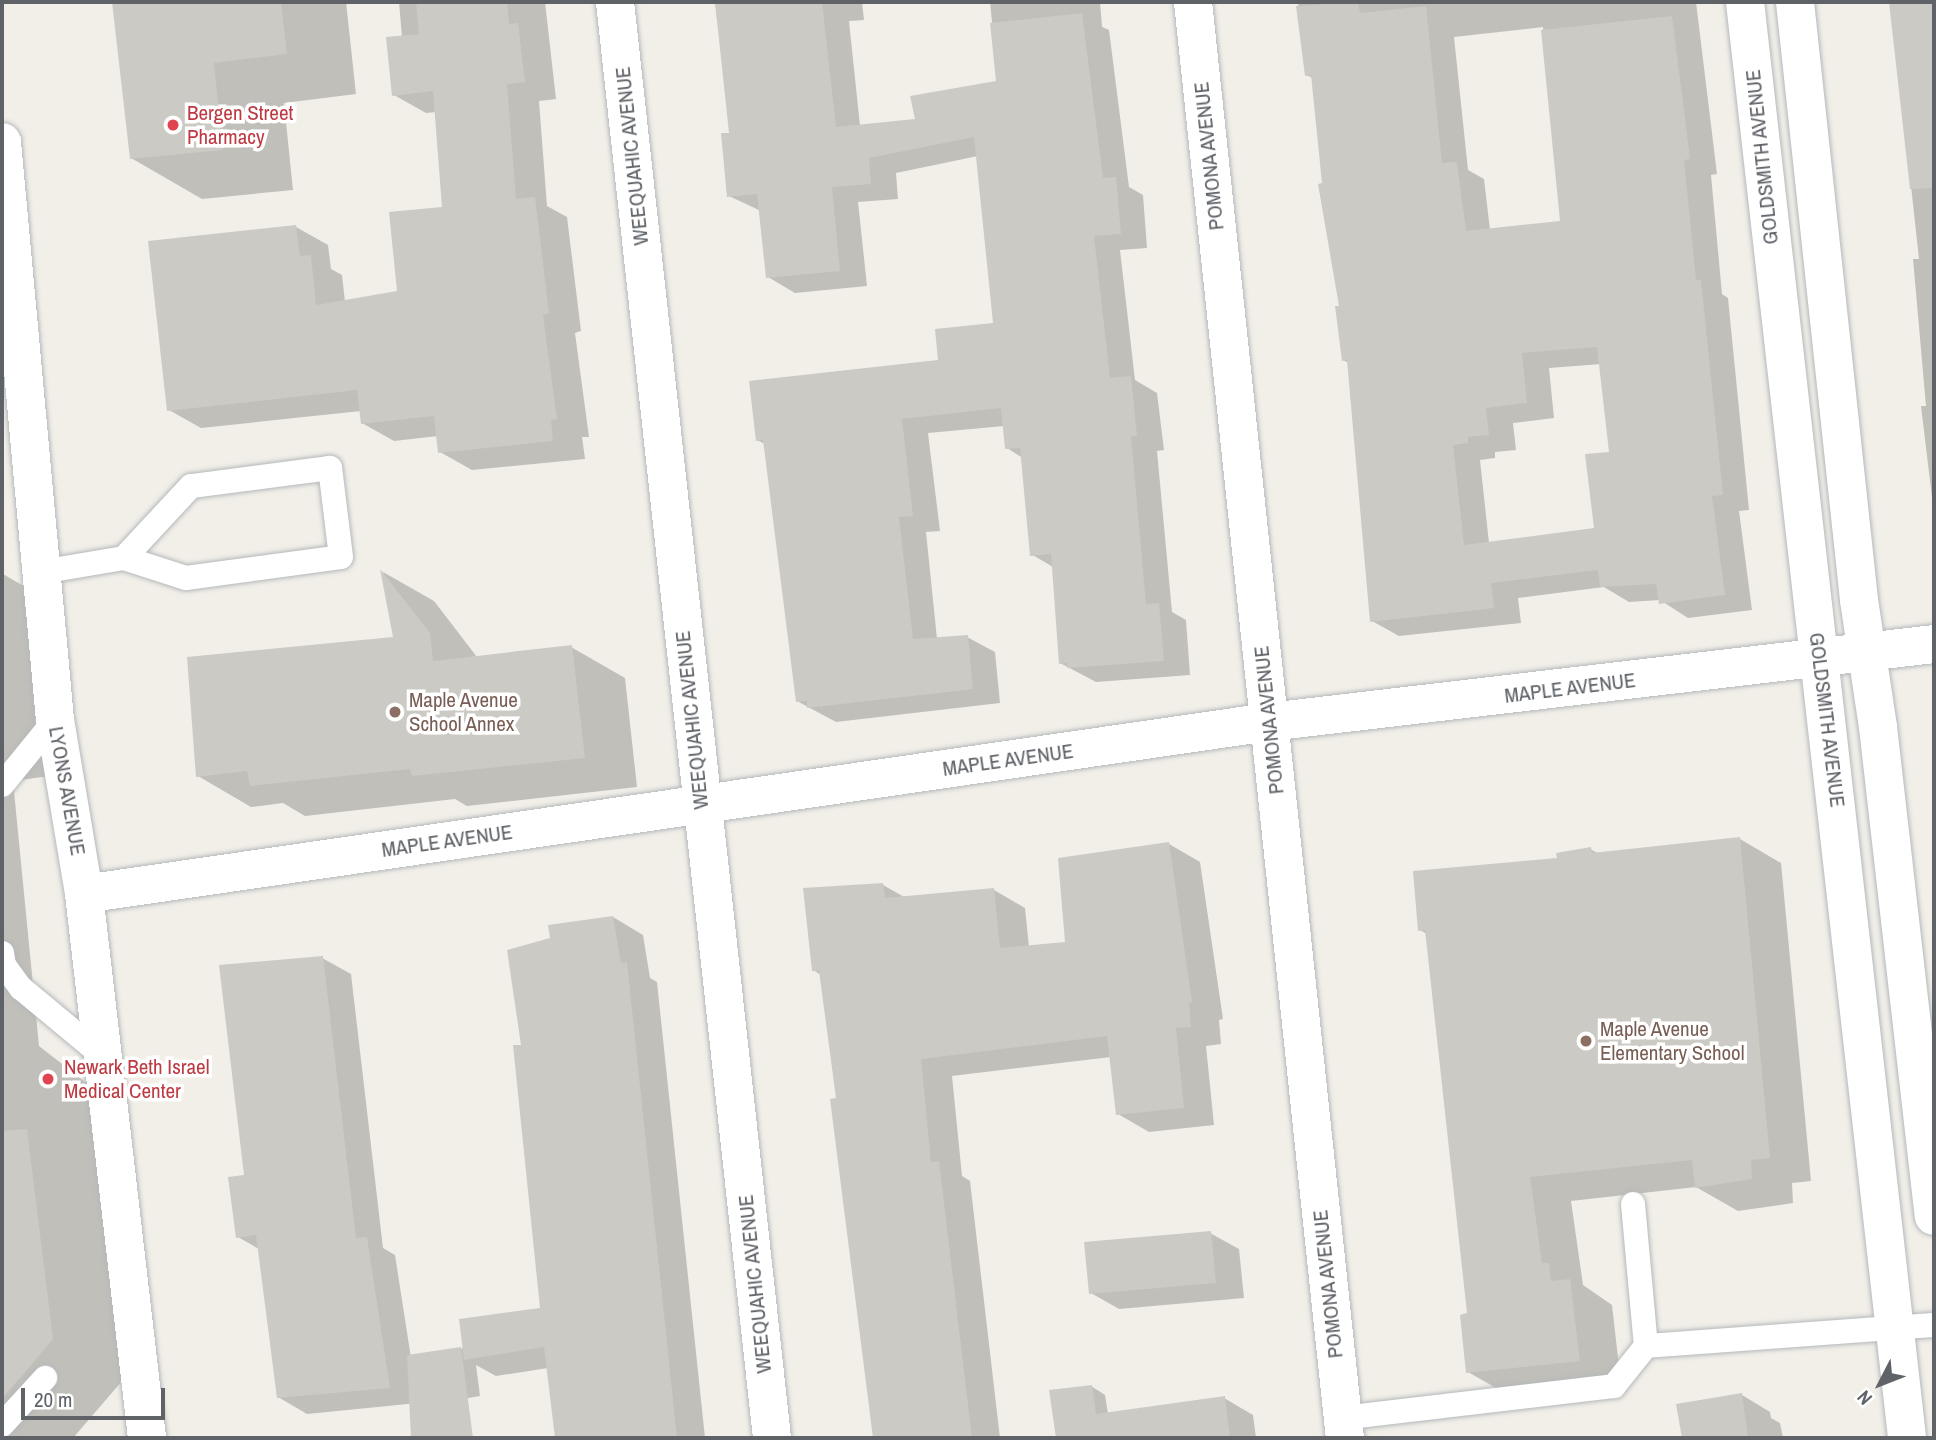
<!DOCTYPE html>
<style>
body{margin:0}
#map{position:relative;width:1936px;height:1440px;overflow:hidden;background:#f1efe8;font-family:"Archivo Narrow",sans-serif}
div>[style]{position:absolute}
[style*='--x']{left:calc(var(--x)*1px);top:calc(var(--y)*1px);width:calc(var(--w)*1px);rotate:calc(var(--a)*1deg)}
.shadow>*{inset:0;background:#0003}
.building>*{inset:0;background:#cccac5}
.roads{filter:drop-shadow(0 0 2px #b5b8bc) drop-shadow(0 0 2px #b5b8bc)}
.service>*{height:24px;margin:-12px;padding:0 12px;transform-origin:12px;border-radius:12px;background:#fff}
.minor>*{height:38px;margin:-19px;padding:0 19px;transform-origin:19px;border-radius:19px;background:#fff}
.tertiary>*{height:38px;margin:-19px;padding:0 19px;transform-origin:19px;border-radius:19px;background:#fff}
.secondary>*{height:38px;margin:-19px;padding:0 19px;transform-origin:19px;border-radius:19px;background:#fff}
.dots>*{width:19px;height:19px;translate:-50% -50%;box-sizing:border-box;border:4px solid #fff;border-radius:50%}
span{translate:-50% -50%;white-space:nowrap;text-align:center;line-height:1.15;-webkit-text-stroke:7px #fff;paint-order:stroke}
.health-label{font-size:21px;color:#be3a42}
.left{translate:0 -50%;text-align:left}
.street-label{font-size:21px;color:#5f6368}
.education-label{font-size:21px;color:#785e54}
.frame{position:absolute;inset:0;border:4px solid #5f6368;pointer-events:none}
.north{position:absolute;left:1845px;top:1349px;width:70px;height:70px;-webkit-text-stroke:5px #fff;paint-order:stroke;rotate:228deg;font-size:19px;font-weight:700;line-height:28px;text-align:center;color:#5f6368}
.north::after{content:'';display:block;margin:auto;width:24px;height:32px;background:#5f6368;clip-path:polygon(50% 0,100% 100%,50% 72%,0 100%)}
.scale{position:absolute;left:21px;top:1388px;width:144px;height:32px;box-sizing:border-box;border:4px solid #5f6368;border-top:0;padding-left:9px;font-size:21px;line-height:24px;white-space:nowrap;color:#5f6368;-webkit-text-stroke:5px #fff;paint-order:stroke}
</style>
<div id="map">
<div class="shadow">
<div style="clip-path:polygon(114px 2px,346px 2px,356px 94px,284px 103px,293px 190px,202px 199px,131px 158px)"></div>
<div style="clip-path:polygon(399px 2px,545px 2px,556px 99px,539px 101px,547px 206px,567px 217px,581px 331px,575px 333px,589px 437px,582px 437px,585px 459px,472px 470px,440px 452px,438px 436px,394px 441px,362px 423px,361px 411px,201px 428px,169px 410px,296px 227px,328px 245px,331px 269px,342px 275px,345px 302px,399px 292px,443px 208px,436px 112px,426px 113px,394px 95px,402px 37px)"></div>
<div style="clip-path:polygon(715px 2px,862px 2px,864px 20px,849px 21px,860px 126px,917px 120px,998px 82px,990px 2px,1100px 2px,1102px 27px,1109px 30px,1129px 187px,1143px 195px,1147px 248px,1120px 250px,1135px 380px,1157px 393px,1164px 450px,1157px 451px,1172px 612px,1186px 620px,1190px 675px,1096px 682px,1060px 663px,1053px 567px,1031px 554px,1023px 458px,1007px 448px,1004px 426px,928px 433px,940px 531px,926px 532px,937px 639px,967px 637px,995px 652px,1000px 703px,836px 722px,797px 701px,765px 444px,757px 440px,940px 362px,995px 325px,978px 156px,896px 173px,898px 199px,858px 202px,867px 286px,795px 293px,768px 277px,761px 211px,729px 196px,731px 134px)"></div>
<div style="clip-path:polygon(evenodd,1298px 2px,1696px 2px,1717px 174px,1711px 175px,1722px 294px,1728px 298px,1749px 510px,1739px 511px,1752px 610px,1688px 618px,1660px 600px,1629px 602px,1604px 587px,1518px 598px,1521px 623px,1399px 636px,1372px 621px,1349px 363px,1343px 360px,1341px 307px,1313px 78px,1306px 75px,1298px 2px,1543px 27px,1562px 222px,1490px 230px,1484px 179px,1468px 170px,1454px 37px,1543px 27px,1298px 2px,1601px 364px,1611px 453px,1596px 530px,1489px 543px,1480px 460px,1495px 458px,1495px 452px,1516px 450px,1513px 423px,1554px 418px,1549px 368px,1601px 364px)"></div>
<div style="clip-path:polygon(1891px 2px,1934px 2px,1934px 514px,1921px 406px,1926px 406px,1913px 259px,1919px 259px)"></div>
<div style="clip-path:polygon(2px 563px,3px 574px,39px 595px,57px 775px,13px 781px,39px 1046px,89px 1085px,123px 1380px,73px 1438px,2px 1438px)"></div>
<div style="clip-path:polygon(383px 572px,434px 601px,477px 657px,571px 647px,625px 678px,637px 787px,467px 806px,455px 799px,305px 816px,283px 803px,251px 807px,198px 776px,396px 638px)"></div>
<div style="clip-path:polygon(1740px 839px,1781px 863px,1811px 1181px,1792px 1183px,1793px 1203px,1738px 1211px,1696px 1187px,1571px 1201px,1583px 1285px,1612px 1305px,1621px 1384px,1510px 1396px,1468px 1372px,1469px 1314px,1427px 934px,1420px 930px,1559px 859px,1590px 849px,1599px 854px)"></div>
<div style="clip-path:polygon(1169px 844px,1200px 862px,1223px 1019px,1219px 1020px,1221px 1044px,1206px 1046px,1214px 1125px,1149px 1132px,1118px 1114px,1111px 1057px,952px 1076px,962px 1176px,970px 1181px,1000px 1438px,874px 1438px,832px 1101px,838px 1100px,821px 975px,813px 970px,883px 885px,906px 898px,994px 890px,1025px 908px,1029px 947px,1067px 944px)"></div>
<div style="clip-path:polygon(613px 917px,643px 935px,650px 978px,657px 982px,705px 1438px,556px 1438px,548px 1368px,496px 1376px,476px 1365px,480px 1396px,438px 1403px,461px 1349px,542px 1309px,523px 1046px,552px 939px)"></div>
<div style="clip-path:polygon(322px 958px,351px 974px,383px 1248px,395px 1255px,418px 1403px,307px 1414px,278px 1397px,259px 1249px,238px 1237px)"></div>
<div style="clip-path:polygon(1210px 1233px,1239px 1249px,1244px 1298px,1119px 1309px,1091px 1293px)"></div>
<div style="clip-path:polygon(1091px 1386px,1105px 1395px,1108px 1414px,1224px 1398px,1253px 1415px,1256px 1438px,1057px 1438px,1051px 1391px)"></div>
<div style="clip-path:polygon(1742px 1395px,1770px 1412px,1771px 1418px,1780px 1423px,1783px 1438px,1684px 1438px,1678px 1405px)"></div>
</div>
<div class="building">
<div style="clip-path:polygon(112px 2px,281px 2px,287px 54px,214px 63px,223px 150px,130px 159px)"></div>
<div style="clip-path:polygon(416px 2px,507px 2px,509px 24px,518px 23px,525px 82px,507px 84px,516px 199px,535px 197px,549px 313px,543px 315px,557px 419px,551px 420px,553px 441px,438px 453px,434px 416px,361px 424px,357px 390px,167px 411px,148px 241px,296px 225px,300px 256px,311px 255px,316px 305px,397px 291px,389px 212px,442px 207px,433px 91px,392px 96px,386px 37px,419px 34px)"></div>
<div style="clip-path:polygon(715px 2px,822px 2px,836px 127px,915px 119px,910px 96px,996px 81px,990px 23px,1082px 13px,1103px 178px,1116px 177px,1121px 234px,1094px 236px,1110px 378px,1131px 376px,1137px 436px,1131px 436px,1146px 604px,1159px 603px,1164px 661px,1067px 668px,1067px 663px,1059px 664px,1051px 554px,1030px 556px,1020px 448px,1005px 449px,1001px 408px,902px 419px,913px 516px,899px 517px,913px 639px,968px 635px,973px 689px,807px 708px,807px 701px,796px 702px,763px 440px,756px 441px,749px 381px,938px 360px,935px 329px,993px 323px,974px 137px,869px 158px,871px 184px,832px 187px,840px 271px,766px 278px,757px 194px,727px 197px,721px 133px,729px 133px)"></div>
<div style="clip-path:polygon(evenodd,1358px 2px,1360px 13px,1426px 6px,1442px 163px,1457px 162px,1466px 231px,1560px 221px,1541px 30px,1672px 16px,1690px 159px,1684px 160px,1696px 280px,1701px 280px,1723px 495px,1712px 496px,1725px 595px,1659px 604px,1656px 584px,1600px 587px,1598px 570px,1491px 583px,1494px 608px,1370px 622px,1347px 360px,1342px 361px,1335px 306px,1339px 306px,1318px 184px,1322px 183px,1311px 75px,1305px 76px,1296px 6px,1358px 2px,1597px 347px,1609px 452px,1585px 454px,1594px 528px,1464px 545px,1453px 445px,1468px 443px,1468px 437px,1489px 435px,1486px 408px,1527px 403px,1522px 353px,1597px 347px)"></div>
<div style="clip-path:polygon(1889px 2px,1934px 2px,1934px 188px,1910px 189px)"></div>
<div style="clip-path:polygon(380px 569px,430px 633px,433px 661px,572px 645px,585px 758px,412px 776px,410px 769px,250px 786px,247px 771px,196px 777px,187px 657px,393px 637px)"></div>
<div style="clip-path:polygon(1740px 837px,1770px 1158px,1751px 1160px,1752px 1179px,1695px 1188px,1692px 1160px,1530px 1177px,1542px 1263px,1549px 1263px,1551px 1281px,1570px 1279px,1580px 1361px,1466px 1373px,1460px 1315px,1467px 1313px,1425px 930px,1418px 931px,1413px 871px,1557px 858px,1556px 853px,1591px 847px,1592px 853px)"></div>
<div style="clip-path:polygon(1169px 842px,1192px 1002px,1189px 1003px,1191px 1027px,1176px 1028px,1184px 1108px,1116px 1115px,1107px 1036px,921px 1059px,931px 1162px,939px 1161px,972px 1438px,873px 1438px,830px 1099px,836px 1098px,819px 971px,812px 971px,803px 888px,883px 883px,885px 898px,994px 888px,1000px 948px,1065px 942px,1058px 858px)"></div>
<div style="clip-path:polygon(613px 916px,621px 963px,627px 962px,677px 1438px,555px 1438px,544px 1347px,464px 1360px,459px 1319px,540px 1308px,513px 1045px,521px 1045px,507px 950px,550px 938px,548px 925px)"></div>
<div style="clip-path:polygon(323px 956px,356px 1238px,367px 1237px,390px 1388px,277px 1398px,256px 1235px,236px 1238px,228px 1177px,244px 1175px,219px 965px)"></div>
<div style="clip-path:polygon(27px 1129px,53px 1339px,2px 1399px,2px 1131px)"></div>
<div style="clip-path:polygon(1211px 1231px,1216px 1283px,1089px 1294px,1084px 1242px)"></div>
<div style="clip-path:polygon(461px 1347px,473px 1438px,411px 1438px,407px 1355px)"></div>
<div style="clip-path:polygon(1092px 1385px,1096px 1414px,1225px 1396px,1230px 1438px,1056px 1438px,1049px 1390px)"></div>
<div style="clip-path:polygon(1742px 1393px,1748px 1438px,1682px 1438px,1676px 1404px)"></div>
</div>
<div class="roads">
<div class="service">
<div style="--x:41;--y:572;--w:84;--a:-9.6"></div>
<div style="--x:124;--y:558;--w:65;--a:17.9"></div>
<div style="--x:186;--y:578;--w:156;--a:-7.7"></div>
<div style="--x:341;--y:557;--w:90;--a:-97"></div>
<div style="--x:330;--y:468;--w:140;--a:172.6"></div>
<div style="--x:191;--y:486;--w:98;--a:132.9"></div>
<div style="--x:2;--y:785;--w:84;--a:-50.8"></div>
<div style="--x:2;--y:953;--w:12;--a:81"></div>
<div style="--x:4;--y:965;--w:29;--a:54"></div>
<div style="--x:21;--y:988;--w:108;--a:39.7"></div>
<div style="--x:1633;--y:1204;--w:143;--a:84.8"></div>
<div style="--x:1646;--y:1346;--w:289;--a:-4.2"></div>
<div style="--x:1342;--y:1418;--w:274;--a:-6.7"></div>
<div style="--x:1614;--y:1386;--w:51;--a:-51.3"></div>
<div style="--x:2;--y:1425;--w:64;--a:-47.5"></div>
</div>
<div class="minor">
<div style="--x:615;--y:2;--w:1445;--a:83.76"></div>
<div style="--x:1193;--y:2;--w:1444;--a:83.96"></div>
<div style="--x:1745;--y:2;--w:1445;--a:83.56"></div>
<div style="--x:1795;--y:2;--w:601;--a:83.89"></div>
<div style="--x:1859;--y:600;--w:128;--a:81.5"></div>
<div style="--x:1878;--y:727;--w:492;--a:83.5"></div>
</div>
<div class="tertiary">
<div style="--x:84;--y:894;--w:1197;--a:-8.26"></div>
<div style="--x:1269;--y:722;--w:670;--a:-6.69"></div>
</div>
<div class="secondary">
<div style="--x:2;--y:142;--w:580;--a:84.76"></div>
<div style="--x:55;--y:720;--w:176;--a:80.5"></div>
<div style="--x:84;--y:894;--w:548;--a:83.39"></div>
</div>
</div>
<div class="dots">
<div style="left:173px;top:125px;background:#e0444e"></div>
<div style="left:395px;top:712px;background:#8d6e63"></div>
<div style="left:1586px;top:1041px;background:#8d6e63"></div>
<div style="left:48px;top:1079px;background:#e0444e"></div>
</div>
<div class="health-label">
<span class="left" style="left:187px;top:125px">Bergen Street<br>Pharmacy</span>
<span class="left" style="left:64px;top:1079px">Newark Beth Israel<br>Medical Center</span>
</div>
<div class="street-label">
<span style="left:632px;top:156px;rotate:-96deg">WEEQUAHIC AVENUE</span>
<span style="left:1209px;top:156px;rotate:-96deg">POMONA AVENUE</span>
<span style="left:1762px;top:157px;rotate:-96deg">GOLDSMITH AVENUE</span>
<span style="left:1570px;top:688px;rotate:-7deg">MAPLE AVENUE</span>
<span style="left:692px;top:720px;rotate:-96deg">WEEQUAHIC AVENUE</span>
<span style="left:1269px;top:720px;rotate:-96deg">POMONA AVENUE</span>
<span style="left:1827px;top:720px;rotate:83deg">GOLDSMITH AVENUE</span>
<span style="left:1008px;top:760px;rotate:-8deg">MAPLE AVENUE</span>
<span style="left:67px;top:791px;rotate:80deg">LYONS AVENUE</span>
<span style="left:447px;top:841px;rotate:-8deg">MAPLE AVENUE</span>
<span style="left:755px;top:1284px;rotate:-96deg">WEEQUAHIC AVENUE</span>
<span style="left:1328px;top:1284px;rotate:-96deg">POMONA AVENUE</span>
</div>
<div class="education-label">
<span class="left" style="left:409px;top:712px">Maple Avenue<br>School Annex</span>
<span class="left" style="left:1600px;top:1041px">Maple Avenue<br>Elementary School</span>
</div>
<div class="frame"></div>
<div class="north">N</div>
<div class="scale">20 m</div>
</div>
